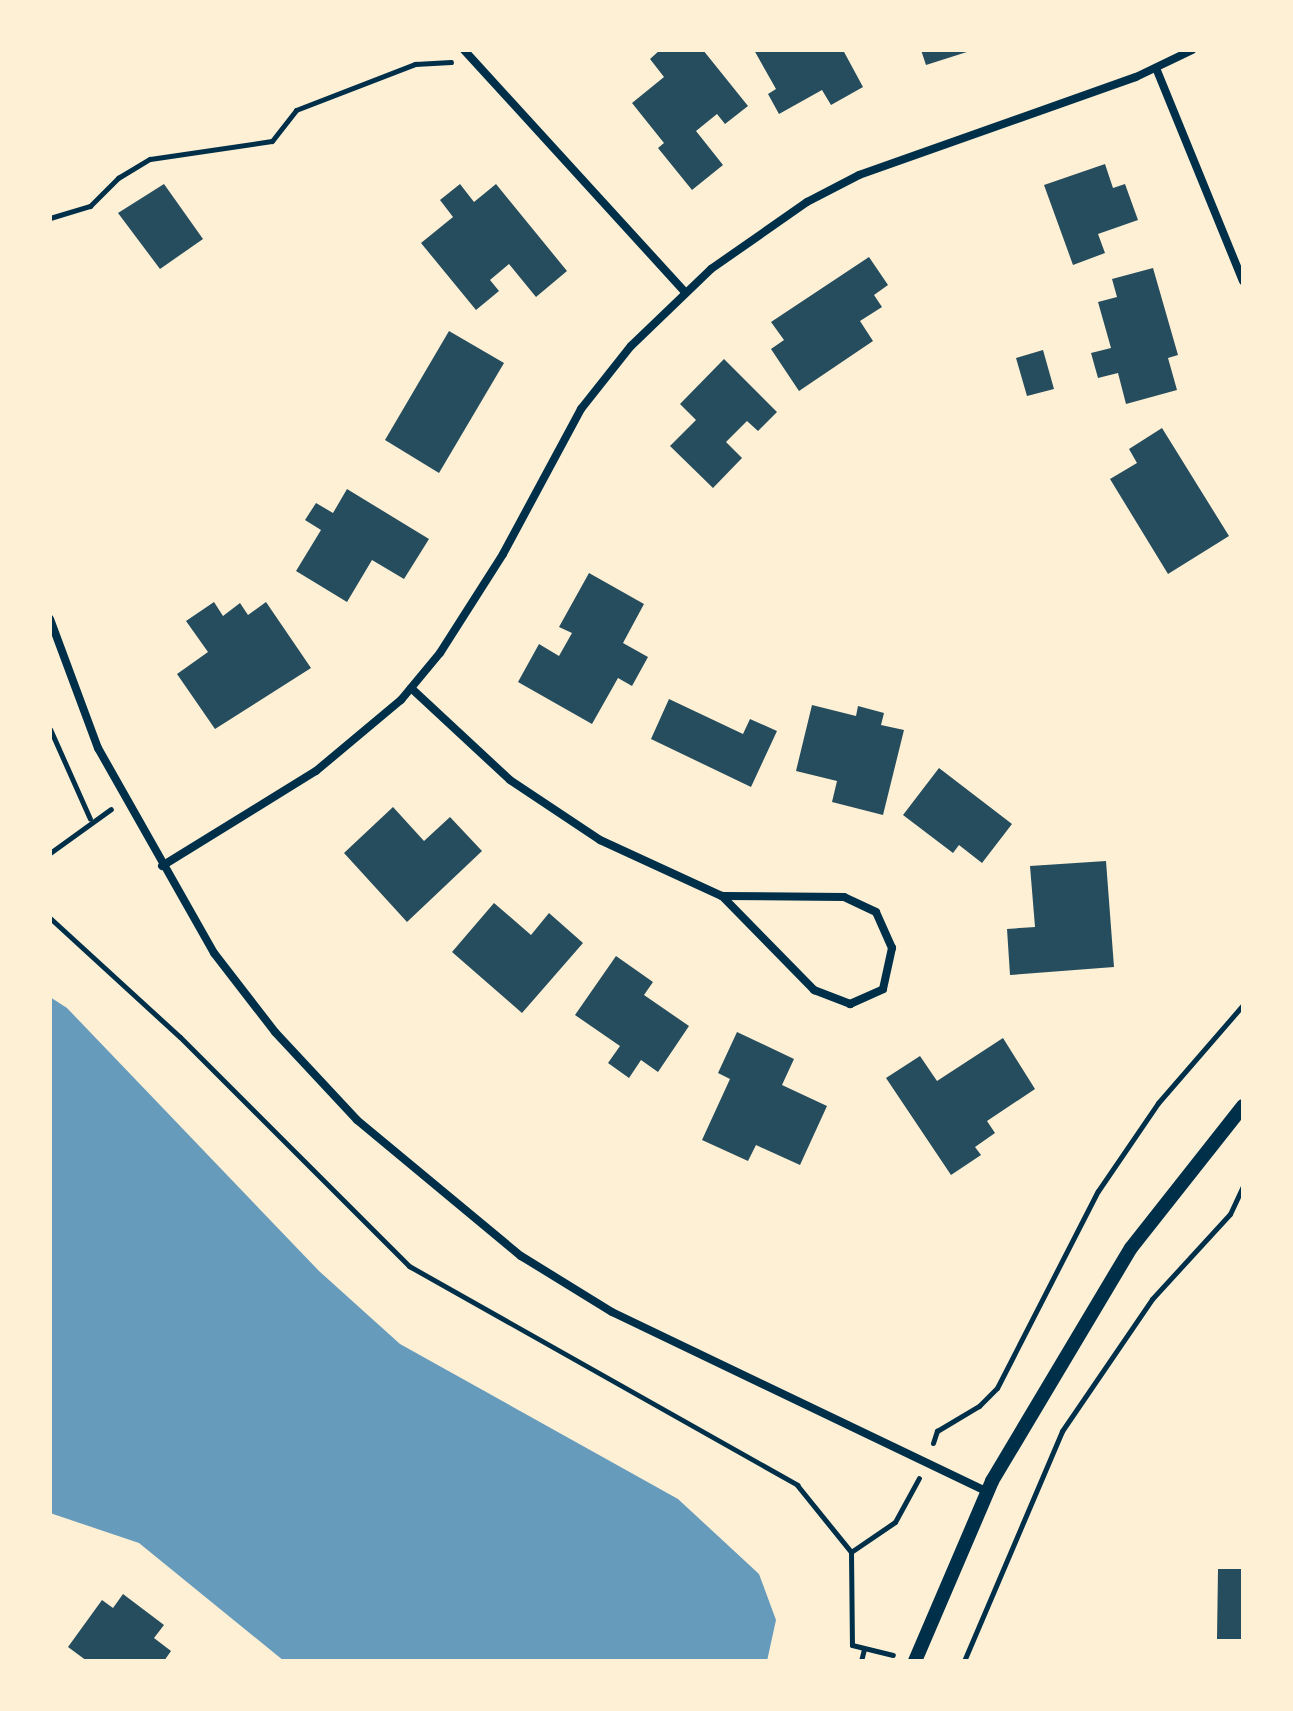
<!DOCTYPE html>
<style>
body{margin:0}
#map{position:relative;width:1293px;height:1711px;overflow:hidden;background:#fdf0d5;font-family:"Asap Condensed",sans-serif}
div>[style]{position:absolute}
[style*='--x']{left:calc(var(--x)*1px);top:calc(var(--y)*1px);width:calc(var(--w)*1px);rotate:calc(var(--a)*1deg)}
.water>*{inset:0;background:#669bbc}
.building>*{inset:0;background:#264d5e}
.path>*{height:5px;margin:-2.5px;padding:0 2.5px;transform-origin:2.5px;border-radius:2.5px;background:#003049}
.minor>*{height:8px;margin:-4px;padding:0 4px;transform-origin:4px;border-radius:4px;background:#003049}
.tertiary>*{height:14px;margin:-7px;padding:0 7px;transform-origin:7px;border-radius:7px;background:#003049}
span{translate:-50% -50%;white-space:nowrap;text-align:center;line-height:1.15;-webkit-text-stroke:6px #fdf0d5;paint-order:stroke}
.frame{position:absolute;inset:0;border:52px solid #fdf0d5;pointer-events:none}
</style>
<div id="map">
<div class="water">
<div style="clip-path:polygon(50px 997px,67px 1008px,319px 1271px,400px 1344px,678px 1499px,759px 1574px,776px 1620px,767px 1661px,284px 1661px,139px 1543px,50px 1513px)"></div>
</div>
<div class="building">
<div style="clip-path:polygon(660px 50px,703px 50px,748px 106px,725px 124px,717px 114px,696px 131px,723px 165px,692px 190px,658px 148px,664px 143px,632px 103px,664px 77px,650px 59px)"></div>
<div style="clip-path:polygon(754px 50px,843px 50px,863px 87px,831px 105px,822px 90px,779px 114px,768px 94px,776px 89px)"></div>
<div style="clip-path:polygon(921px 50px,970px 50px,970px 51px,926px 65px)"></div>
<div style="clip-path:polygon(1105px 164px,1113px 188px,1125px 184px,1138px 220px,1098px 234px,1105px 253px,1073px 265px,1044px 185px)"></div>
<div style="clip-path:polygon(164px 184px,203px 239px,160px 269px,118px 213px)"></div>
<div style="clip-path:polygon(460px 184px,474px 202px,496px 184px,567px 271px,536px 297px,509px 264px,490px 280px,499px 291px,476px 310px,421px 243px,453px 217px,440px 200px)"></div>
<div style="clip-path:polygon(869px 257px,888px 285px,874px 295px,882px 307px,860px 321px,873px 341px,799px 391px,771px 349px,784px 340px,771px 322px)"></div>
<div style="clip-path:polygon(1153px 268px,1178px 355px,1168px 358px,1177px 390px,1126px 404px,1118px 373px,1098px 378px,1091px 353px,1111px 348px,1098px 302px,1117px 297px,1112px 279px)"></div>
<div style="clip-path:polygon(449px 331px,504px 363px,439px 473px,385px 440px)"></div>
<div style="clip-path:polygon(1043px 350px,1054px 389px,1027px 396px,1016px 358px)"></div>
<div style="clip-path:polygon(724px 359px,777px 412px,758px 431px,747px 421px,726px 442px,742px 458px,713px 488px,670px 446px,696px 420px,680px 404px)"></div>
<div style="clip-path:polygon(1162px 428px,1229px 536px,1168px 574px,1110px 479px,1137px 463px,1129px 449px)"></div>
<div style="clip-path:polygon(347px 489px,429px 539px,404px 579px,372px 560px,347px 602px,296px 571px,321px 530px,305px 520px,316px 503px,333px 513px)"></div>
<div style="clip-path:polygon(589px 573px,644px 604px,623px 643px,648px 657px,632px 686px,618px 678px,592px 724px,518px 682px,539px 644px,559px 656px,572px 633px,559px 627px)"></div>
<div style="clip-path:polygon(214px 602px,223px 616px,240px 603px,248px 615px,266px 602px,311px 668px,215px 729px,177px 674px,208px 652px,186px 621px)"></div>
<div style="clip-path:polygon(669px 699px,743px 734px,750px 719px,777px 731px,751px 787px,651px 739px)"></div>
<div style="clip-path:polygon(812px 705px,856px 716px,858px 706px,884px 713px,881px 725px,904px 730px,883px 815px,832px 802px,837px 781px,796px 771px)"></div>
<div style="clip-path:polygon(939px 768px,1012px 824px,982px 863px,959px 845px,953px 853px,903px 815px)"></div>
<div style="clip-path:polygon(393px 807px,424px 841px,450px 817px,482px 851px,407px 922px,344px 853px)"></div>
<div style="clip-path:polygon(1106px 861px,1114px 967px,1010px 975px,1007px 929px,1035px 927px,1030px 866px)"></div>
<div style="clip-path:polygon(494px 903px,531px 935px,549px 913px,583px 943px,522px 1013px,452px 952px)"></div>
<div style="clip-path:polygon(616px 956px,653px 982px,644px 995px,689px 1026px,658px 1072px,641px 1060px,629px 1078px,608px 1063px,620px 1046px,575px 1015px)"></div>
<div style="clip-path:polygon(737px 1032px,794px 1059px,782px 1085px,827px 1106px,800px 1165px,756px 1145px,748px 1161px,702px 1140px,730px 1079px,718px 1073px)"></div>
<div style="clip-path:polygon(1003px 1038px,1035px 1089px,987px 1121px,995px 1133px,975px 1147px,981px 1155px,951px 1175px,886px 1078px,920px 1056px,937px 1081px)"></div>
<div style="clip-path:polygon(1218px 1569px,1243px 1569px,1243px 1639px,1217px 1639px)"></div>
<div style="clip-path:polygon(123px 1594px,164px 1625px,154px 1638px,171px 1651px,164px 1661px,87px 1661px,68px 1647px,102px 1600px,113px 1608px)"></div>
</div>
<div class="path">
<div style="--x:50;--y:218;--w:42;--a:-16.7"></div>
<div style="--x:90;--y:206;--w:40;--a:-45"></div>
<div style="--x:118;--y:178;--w:37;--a:-31"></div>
<div style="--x:150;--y:159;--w:123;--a:-8.4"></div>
<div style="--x:272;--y:141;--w:39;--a:-52"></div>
<div style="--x:296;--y:110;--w:128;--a:-21.1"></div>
<div style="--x:415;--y:64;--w:36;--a:-3"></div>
<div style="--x:50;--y:729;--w:98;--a:66"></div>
<div style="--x:50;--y:853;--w:75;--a:-35.8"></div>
<div style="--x:50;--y:918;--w:176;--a:42.5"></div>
<div style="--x:180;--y:1037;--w:324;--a:45"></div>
<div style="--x:409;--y:1266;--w:446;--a:29.4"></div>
<div style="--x:797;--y:1485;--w:86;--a:51.1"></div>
<div style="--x:851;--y:1552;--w:93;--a:89.4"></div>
<div style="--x:852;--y:1645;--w:42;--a:13.7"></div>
<div style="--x:933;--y:1443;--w:13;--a:-72"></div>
<div style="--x:937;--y:1431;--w:49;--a:-30.8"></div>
<div style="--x:979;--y:1406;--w:25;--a:-45"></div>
<div style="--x:997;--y:1388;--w:221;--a:-62.9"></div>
<div style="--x:1098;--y:1191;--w:107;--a:-55.7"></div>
<div style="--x:1158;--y:1103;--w:130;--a:-49.1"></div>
<div style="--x:851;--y:1552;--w:53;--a:-34.3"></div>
<div style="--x:895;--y:1522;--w:50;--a:-61.4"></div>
<div style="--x:861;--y:1661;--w:12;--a:-76"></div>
<div style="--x:964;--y:1661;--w:250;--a:-66.9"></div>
<div style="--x:1062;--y:1431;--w:160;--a:-55.7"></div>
<div style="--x:1152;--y:1299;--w:115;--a:-47.5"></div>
<div style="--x:1230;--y:1214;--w:31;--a:-65"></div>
</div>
<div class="minor">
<div style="--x:464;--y:50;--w:328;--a:47.6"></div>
<div style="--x:1156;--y:68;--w:230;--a:67.8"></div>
<div style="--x:50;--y:619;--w:138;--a:69.6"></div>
<div style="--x:98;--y:748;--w:236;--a:60.5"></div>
<div style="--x:214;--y:953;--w:100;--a:52.3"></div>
<div style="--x:275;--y:1032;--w:120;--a:47"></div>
<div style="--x:357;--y:1120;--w:213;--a:39.7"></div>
<div style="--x:521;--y:1256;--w:107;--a:31.6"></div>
<div style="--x:612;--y:1312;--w:417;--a:25.6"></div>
<div style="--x:411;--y:688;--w:135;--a:42.9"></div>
<div style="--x:510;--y:780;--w:108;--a:33.7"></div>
<div style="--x:600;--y:840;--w:134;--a:24.7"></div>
<div style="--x:722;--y:896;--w:132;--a:45.6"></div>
<div style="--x:814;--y:990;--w:39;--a:21"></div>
<div style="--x:850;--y:1004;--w:36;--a:-24"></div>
<div style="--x:883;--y:989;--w:42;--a:-77.6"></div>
<div style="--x:892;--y:948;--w:39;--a:-114"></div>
<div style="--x:876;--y:912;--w:35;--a:-155"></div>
<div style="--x:844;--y:897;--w:122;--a:-179.5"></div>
<div style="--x:162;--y:866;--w:181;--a:-31.7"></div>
<div style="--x:316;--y:771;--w:111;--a:-39.9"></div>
<div style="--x:401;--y:700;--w:61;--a:-50.3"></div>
<div style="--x:440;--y:653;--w:117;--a:-57.5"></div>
<div style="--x:503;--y:554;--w:165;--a:-61.7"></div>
<div style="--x:581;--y:409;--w:80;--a:-51.6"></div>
<div style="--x:631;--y:346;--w:111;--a:-43.9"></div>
<div style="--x:711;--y:269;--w:117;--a:-34.9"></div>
<div style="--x:807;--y:202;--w:59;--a:-27.4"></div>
<div style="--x:859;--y:175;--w:294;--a:-19.5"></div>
<div style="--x:1136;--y:77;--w:62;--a:-25.7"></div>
</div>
<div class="tertiary">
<div style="--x:915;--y:1661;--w:196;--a:-66.8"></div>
<div style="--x:992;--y:1481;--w:271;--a:-59.2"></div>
<div style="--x:1131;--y:1248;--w:181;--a:-51.7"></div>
</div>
<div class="frame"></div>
</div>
